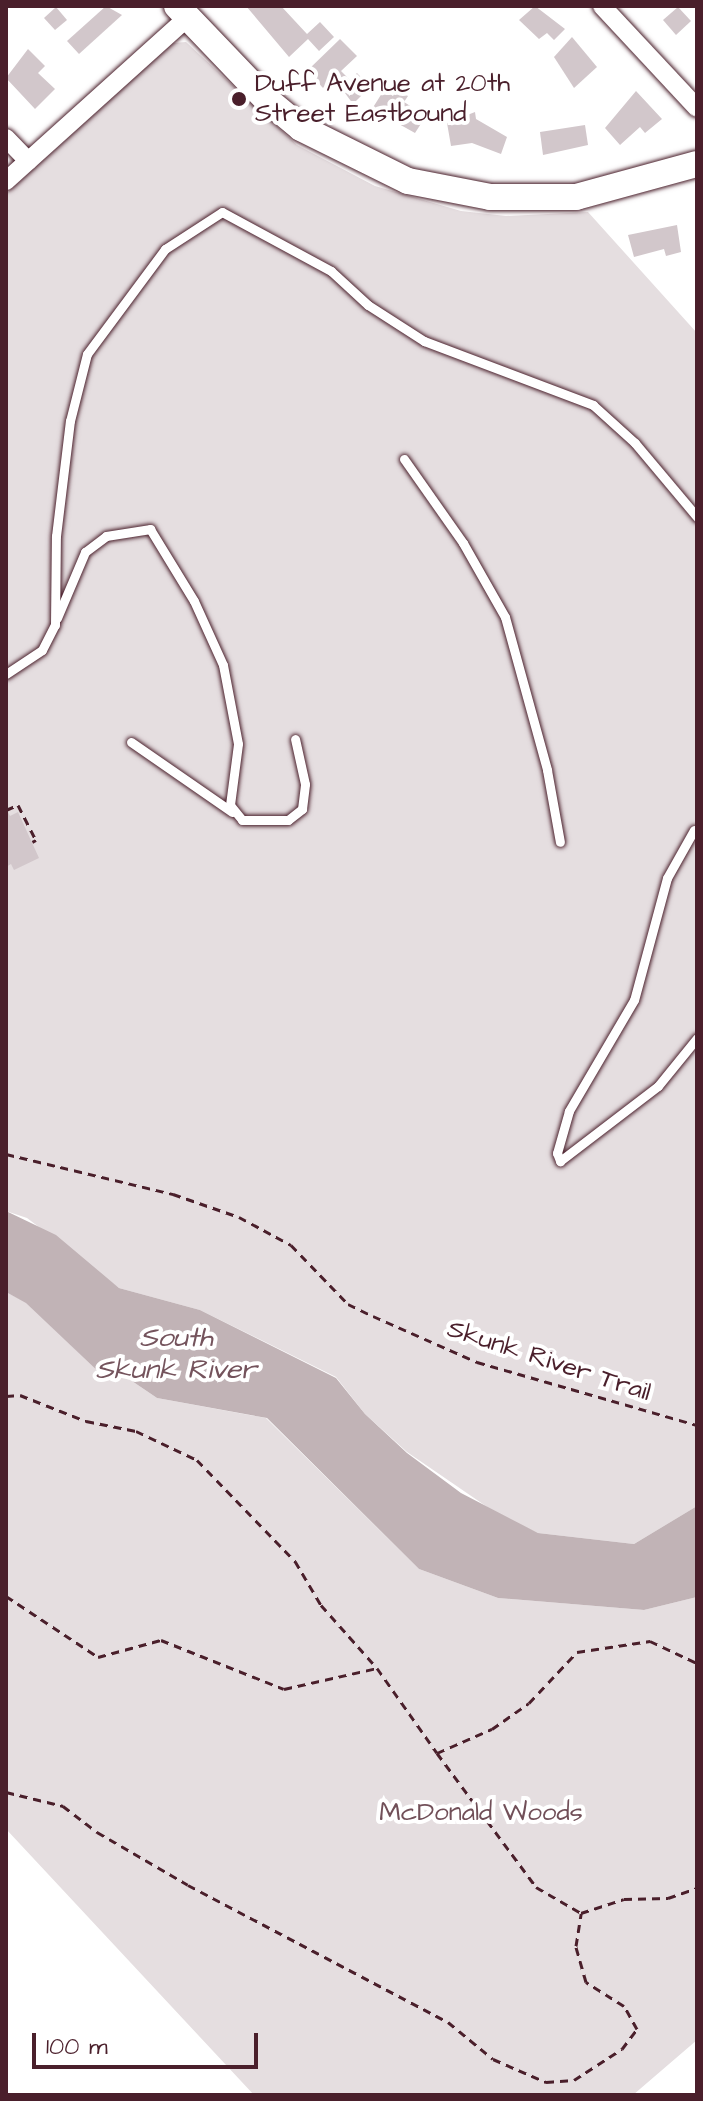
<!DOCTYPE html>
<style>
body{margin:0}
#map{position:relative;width:703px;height:2101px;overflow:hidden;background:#fff;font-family:"Architects Daughter",sans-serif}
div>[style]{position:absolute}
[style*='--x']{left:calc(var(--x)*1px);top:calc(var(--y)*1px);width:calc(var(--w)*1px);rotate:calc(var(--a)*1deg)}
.green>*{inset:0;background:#e5dee0}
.water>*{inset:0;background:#c1b3b6}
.building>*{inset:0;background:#d2c7cb}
.path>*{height:3px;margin-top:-1.5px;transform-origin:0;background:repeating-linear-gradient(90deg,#4a1f2b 0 8px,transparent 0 14px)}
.roads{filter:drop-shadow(0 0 2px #4a1f2b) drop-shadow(0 0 2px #4a1f2b)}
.lane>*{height:9px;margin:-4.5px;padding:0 4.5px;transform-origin:4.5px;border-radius:4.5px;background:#fff}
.street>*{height:18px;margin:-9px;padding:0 9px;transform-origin:9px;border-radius:9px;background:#fff}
.secondary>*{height:26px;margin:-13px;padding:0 13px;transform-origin:13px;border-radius:13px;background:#fff}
.dots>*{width:22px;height:22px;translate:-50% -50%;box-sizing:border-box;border:4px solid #fff;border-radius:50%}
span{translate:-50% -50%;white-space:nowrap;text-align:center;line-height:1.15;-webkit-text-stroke:8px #fff;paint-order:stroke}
.poi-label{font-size:26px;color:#4a1f2b}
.left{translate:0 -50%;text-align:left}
.street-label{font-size:26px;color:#4a1f2b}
.park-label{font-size:26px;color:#714f58}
.water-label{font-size:28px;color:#74535c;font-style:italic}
.frame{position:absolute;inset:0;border:8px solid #4a1f2b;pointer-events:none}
.scale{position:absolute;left:32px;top:2033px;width:226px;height:36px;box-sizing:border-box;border:4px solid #4a1f2b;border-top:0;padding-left:10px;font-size:24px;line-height:28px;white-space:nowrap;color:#4a1f2b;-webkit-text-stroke:6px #fff;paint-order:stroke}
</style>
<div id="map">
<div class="green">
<div style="clip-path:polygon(186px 42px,297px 145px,375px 186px,461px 211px,506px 216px,588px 212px,697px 333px,697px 1506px,634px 1544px,538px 1533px,496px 1513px,407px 1452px,365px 1414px,336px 1377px,200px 1310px,119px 1288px,27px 1218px,6px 1211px,6px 194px,173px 43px)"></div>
<div style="clip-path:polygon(6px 1292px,26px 1302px,104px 1377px,126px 1377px,157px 1398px,266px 1418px,419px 1569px,498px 1598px,644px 1610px,697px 1597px,697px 2040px,633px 2095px,254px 2095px,6px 1829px)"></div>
</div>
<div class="water">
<div style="clip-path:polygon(6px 1211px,56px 1235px,119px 1288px,200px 1310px,336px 1378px,365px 1414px,407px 1453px,461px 1493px,538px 1533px,634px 1544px,697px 1506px,697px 1597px,644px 1610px,498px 1598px,419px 1569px,267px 1418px,157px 1398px,126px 1377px,104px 1377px,26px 1303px,6px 1292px)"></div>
</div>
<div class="building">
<div style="clip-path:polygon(106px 6px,122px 15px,79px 54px,67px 41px)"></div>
<div style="clip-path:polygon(246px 6px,281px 6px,307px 34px,320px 22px,334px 37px,319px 51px,308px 39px,289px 57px)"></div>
<div style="clip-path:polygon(535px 6px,565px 29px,554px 40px,547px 33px,539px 39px,519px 20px)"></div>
<div style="clip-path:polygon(56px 7px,67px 20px,55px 30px,44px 18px)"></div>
<div style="clip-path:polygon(678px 7px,691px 21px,676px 35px,663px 20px)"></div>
<div style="clip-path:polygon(572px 37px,597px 67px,574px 88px,554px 57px)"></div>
<div style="clip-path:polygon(340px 39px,357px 56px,341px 71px,350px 80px,357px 73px,370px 87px,353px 104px,334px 78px,323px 88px,307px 71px)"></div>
<div style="clip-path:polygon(28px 49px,45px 66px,38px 73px,55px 89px,35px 109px,6px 78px)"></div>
<div style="clip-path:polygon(397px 89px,408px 96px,404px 102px,426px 116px,415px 133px,372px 109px,384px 90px,393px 96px)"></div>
<div style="clip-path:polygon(636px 91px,662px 119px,645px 133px,640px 127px,620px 145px,605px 128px)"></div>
<div style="clip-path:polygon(475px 112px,476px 119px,507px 137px,501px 154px,472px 143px,451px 146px,447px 123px)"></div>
<div style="clip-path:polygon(585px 125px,588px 145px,543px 155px,540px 132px)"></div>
<div style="clip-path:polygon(677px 225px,681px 252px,666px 256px,664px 249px,634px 257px,628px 235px)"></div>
<div style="clip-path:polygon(6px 808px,10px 816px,18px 812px,39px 858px,14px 870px,11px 864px,6px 867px)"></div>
</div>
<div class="path">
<div style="--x:6;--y:810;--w:13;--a:-23"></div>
<div style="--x:18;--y:805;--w:39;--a:63"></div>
<div style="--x:36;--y:840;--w:4;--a:153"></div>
<div style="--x:6;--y:1154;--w:172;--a:13.5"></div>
<div style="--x:173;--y:1194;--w:70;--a:19.2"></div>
<div style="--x:239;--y:1217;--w:59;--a:28.3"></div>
<div style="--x:291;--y:1245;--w:82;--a:46"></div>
<div style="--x:348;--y:1304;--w:28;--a:26"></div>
<div style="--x:373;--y:1316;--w:114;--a:23.9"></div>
<div style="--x:477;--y:1362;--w:229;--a:16"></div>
<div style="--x:6;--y:1396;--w:14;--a:-4"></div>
<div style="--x:20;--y:1395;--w:71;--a:21.5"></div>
<div style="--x:86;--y:1421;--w:51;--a:11.3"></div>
<div style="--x:136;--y:1431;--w:68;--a:25.4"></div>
<div style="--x:197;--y:1460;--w:141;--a:45.9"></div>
<div style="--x:295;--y:1561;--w:51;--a:59.4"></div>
<div style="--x:321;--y:1605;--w:84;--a:48.4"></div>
<div style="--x:377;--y:1668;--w:104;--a:54.8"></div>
<div style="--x:437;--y:1753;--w:60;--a:-23.6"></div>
<div style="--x:492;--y:1729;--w:45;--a:-35.1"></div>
<div style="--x:529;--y:1703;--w:70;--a:-46.7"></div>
<div style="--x:577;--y:1652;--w:74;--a:-8.6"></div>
<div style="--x:650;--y:1641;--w:52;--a:25.1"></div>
<div style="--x:6;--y:1596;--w:110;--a:33.5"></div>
<div style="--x:98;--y:1657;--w:65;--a:-15.1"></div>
<div style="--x:161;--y:1640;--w:132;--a:21.7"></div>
<div style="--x:284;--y:1689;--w:95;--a:-12.7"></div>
<div style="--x:437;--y:1753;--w:167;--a:53.5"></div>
<div style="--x:536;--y:1887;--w:52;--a:30"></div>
<div style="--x:6;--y:1792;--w:59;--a:13.8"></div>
<div style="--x:63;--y:1806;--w:43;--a:37.4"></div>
<div style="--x:97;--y:1832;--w:105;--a:30.2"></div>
<div style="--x:188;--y:1885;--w:294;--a:27.8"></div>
<div style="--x:448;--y:2022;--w:58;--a:39.4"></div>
<div style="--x:493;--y:2059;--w:58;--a:23.5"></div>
<div style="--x:546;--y:2082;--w:28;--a:-4"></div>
<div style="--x:574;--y:2080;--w:57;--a:-32.9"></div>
<div style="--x:622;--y:2049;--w:25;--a:-53"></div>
<div style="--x:637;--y:2029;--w:26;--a:-119"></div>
<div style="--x:624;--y:2006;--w:45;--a:-147.7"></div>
<div style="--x:586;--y:1982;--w:37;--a:-106"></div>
<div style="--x:576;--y:1946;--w:33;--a:-81"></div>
<div style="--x:581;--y:1913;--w:45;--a:-18"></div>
<div style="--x:624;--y:1899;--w:44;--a:-1.3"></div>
<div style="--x:668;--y:1898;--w:31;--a:-19"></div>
</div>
<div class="roads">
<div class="lane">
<div style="--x:404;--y:459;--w:103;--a:54.9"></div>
<div style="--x:463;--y:543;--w:85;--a:60.4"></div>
<div style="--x:505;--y:617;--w:159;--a:74.6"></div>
<div style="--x:547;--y:770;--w:73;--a:79.8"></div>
<div style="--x:57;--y:618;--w:72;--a:-67"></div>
<div style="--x:85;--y:552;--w:26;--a:-37"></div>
<div style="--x:106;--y:536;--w:45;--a:-9"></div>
<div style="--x:150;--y:529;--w:84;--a:58.6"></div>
<div style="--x:194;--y:601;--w:70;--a:65.6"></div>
<div style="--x:223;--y:665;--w:80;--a:79.2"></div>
<div style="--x:238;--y:744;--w:62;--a:97.5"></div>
<div style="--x:230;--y:805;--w:19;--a:51"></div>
<div style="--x:242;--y:820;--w:46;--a:0"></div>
<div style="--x:288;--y:820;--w:18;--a:-38"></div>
<div style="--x:302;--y:809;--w:25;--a:-83"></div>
<div style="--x:305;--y:784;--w:46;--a:-102.5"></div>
<div style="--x:6;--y:674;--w:43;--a:-33.7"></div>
<div style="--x:42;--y:650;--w:28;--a:-63"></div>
<div style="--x:55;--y:625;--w:89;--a:-89.4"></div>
<div style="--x:56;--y:536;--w:116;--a:-83.1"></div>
<div style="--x:70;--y:421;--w:69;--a:-75.8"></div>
<div style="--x:87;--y:354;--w:131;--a:-53.4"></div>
<div style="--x:165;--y:249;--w:68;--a:-33"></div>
<div style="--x:222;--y:212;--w:124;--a:28.4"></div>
<div style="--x:331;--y:271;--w:50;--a:42.6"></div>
<div style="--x:368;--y:305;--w:67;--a:32.7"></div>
<div style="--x:424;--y:341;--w:181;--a:20.7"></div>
<div style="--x:593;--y:405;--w:57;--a:42.1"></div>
<div style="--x:635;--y:443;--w:97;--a:50"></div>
<div style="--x:131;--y:742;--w:123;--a:34.7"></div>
<div style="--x:694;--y:830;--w:55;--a:119.4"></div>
<div style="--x:667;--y:878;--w:126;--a:105.1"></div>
<div style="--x:634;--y:1000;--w:129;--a:120.4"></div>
<div style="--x:569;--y:1111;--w:44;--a:105.9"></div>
<div style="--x:557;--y:1153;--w:9;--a:69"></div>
<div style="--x:560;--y:1161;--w:123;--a:-37.4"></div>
<div style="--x:658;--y:1086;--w:62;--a:-50.9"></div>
</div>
<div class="street">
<div style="--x:602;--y:6;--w:139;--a:47"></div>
<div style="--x:6;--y:138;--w:32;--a:46"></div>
<div style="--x:6;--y:181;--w:245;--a:-42"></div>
</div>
<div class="secondary">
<div style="--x:177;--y:6;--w:129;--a:46.3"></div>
<div style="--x:266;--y:99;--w:45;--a:39.6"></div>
<div style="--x:301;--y:128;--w:119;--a:26.4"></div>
<div style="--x:408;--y:181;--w:84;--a:11"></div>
<div style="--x:490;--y:197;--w:86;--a:0"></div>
<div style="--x:576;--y:197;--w:125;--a:-15.3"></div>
</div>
</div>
<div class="dots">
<div style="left:239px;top:99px;background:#4a1f2b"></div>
</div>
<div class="poi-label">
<span class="left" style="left:255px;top:99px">Duff Avenue at 20th<br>Street Eastbound</span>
</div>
<div class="street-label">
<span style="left:549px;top:1361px;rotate:18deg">Skunk River Trail</span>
</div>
<div class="park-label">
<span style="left:481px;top:1813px">McDonald Woods</span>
</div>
<div class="water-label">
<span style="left:176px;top:1354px">South<br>Skunk River</span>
</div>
<div class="frame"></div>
<div class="scale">100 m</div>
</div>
